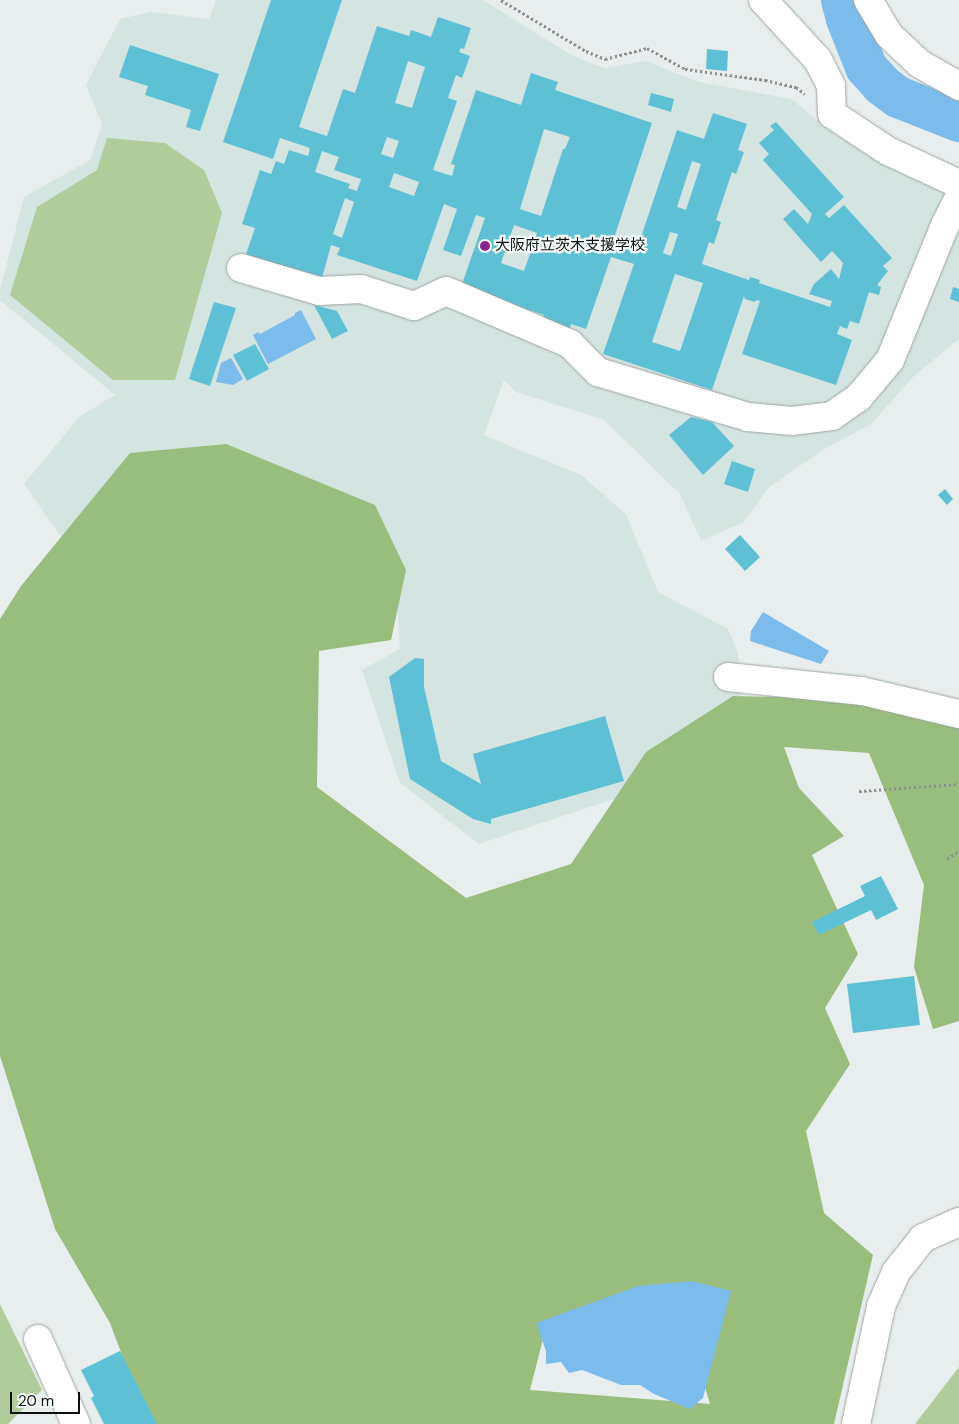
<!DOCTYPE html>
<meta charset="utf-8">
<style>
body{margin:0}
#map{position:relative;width:959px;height:1424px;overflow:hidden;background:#e8eeed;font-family:"DM Sans","Noto Sans JP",sans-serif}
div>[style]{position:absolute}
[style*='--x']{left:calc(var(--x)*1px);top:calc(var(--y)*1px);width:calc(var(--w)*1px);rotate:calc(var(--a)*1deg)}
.built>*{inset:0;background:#d4e4e1}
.green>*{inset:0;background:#b1cc9b}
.forest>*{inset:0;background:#99bd7c}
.water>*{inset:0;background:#7bbcec}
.river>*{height:42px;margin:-21px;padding:0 21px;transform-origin:21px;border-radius:21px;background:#7bbcec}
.building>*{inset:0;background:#5ec0d5}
.path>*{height:3px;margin-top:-1.5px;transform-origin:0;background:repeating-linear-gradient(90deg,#8c9090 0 2.5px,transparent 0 5px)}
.roads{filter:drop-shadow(0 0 1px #9da3a2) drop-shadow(0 0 1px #9da3a2)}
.minor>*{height:28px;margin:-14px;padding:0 14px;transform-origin:14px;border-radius:14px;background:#fff}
.dots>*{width:14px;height:14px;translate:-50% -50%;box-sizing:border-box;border:2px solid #f6fcfb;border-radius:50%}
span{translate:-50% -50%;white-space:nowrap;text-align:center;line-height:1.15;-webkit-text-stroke:4.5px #f6fcfb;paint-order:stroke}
.poi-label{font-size:15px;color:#0e1010}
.left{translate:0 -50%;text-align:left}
.scale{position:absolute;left:10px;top:1392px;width:70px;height:22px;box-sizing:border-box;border:2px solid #0e1010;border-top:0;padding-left:6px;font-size:15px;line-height:18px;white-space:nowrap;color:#0e1010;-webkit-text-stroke:4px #f6fcfb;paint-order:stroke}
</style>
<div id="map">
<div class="built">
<div style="clip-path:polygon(216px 0,483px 0,573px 56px,605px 68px,645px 61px,699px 82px,791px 99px,839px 137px,959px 201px,959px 339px,916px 374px,871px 424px,824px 449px,768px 488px,744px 522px,701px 541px,680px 494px,604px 420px,516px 392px,504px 380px,484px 435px,581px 475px,626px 514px,658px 592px,728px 629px,738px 653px,741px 714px,641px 790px,479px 844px,400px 783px,362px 670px,400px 649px,395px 574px,67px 545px,24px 484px,80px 416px,115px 395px,0 300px,0 290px,24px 197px,90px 160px,102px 124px,86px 85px,120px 19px,151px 12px,209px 19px)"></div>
</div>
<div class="green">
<div style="clip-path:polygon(107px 138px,165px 143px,204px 170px,222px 213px,175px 380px,113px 380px,10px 295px,37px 207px,97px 170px)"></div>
<div style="clip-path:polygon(0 1304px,42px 1390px,8px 1424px,0 1424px)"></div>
<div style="clip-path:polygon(959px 1367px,959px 1424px,915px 1424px)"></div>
</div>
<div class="forest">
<div style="clip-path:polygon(evenodd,226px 444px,375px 505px,406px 570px,391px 640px,319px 651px,317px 787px,466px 898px,571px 864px,646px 752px,733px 696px,876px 699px,959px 718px,959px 1021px,933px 1029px,914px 967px,924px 885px,869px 753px,784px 747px,799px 788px,844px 836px,812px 855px,858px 954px,825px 1008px,850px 1064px,806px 1131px,824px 1213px,873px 1255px,834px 1424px,148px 1424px,110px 1323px,55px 1229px,0 1056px,0 619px,21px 586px,130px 453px,226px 444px,543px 1339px,695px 1354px,710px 1404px,530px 1390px,543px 1339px)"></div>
</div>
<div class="water">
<div style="clip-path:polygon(301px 310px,316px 339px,268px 364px,253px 335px,258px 332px,260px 334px,295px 315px,295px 313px)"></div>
<div style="clip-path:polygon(231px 358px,243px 379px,233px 385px,216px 382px,221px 363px)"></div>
<div style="clip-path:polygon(763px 612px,829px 651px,821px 664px,750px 641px,751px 631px)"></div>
<div style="clip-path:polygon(692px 1281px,731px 1291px,703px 1398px,690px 1409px,654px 1394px,640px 1385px,621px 1385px,582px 1370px,569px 1373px,561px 1362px,546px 1364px,546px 1351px,536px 1323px,638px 1286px)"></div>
</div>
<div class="river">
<div style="--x:842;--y:0;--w:20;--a:75"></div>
<div style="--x:847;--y:19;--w:52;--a:68.4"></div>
<div style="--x:866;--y:67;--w:24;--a:48"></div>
<div style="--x:882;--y:85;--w:20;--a:37"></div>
<div style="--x:898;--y:97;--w:66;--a:21.5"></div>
</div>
<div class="building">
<div style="clip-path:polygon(evenodd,271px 0,342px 0,299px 127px,327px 136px,343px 89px,355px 93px,377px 26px,409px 36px,411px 30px,431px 37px,438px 17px,471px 28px,464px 49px,461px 48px,459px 52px,470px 56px,462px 78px,456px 75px,448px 98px,457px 101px,433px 170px,452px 176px,455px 165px,451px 164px,476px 90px,521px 105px,531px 73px,558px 82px,555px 90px,652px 123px,614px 238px,638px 246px,677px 130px,704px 139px,713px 113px,747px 124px,738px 150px,744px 152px,736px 174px,732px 172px,716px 220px,721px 222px,714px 244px,709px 242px,702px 264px,749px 280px,750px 277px,760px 280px,759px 283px,830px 307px,832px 301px,809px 294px,814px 284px,831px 269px,839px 279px,843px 263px,832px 251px,821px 262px,783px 219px,794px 209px,808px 224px,812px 214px,763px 160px,769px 154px,759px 143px,774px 130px,770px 126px,776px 122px,844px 197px,825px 214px,829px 218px,844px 205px,892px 258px,883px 266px,888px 271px,877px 285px,881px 287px,879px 295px,869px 292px,859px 324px,850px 321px,847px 329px,840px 326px,837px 334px,852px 340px,836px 385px,742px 354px,760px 301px,756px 300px,755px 302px,745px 299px,744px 296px,712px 390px,603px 354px,634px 264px,611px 257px,586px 329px,571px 324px,569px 332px,542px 323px,544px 315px,461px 287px,485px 218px,476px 215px,461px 256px,443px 250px,457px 209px,444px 204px,417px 281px,337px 255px,340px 248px,331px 245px,321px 282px,252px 259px,253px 257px,246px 254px,255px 228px,242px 224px,260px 170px,271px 174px,276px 161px,284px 164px,289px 150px,308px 156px,310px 148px,280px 138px,273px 159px,223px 142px,271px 0,408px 61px,425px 67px,412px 108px,395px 103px,408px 61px,271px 0,544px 129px,570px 137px,565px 149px,563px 149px,541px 216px,520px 209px,544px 129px,271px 0,387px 137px,399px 141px,393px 158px,381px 154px,387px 137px,271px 0,322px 151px,339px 157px,334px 170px,361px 179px,357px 191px,348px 188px,350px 184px,315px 172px,322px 151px,271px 0,692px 161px,701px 164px,686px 210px,677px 207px,692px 161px,271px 0,394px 173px,419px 182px,414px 196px,389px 187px,394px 173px,271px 0,345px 198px,354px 202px,342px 238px,333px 234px,345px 198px,271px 0,514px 225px,537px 233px,524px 271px,501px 263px,514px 225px,271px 0,670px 232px,678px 234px,671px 256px,663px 253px,670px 232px,271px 0,675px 274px,703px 283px,680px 351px,652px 342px,675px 274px)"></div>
<div style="clip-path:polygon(130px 45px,219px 74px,200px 131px,186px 127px,191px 110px,145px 95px,148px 86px,119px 77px)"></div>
<div style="clip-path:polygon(707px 49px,728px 51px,727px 71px,706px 69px)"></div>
<div style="clip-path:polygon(651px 93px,674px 99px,671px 112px,648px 105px)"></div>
<div style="clip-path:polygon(953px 287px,959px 289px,959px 302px,950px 299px)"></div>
<div style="clip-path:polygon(214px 302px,236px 308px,210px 386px,189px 379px)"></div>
<div style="clip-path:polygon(314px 305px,337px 311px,348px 331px,332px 339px)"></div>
<div style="clip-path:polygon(255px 344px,269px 369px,247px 381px,233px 355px)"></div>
<div style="clip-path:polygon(691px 417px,712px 422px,734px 446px,703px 475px,669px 435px)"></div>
<div style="clip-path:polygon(732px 461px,755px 469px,748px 492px,724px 484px)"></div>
<div style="clip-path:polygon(945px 489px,953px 499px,947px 505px,938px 495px)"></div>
<div style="clip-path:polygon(740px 535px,760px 557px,745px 571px,725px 549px)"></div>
<div style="clip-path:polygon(415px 658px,424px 659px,424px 687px,441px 761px,481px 784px,473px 754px,605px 716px,624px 781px,491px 819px,491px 824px,473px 819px,410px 779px,389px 677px)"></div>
<div style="clip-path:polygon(881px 876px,898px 909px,876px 920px,871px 910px,819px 935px,812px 922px,865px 896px,860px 886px)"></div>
<div style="clip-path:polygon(914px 976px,920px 1025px,853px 1033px,847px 984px)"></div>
<div style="clip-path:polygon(120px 1351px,157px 1424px,104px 1424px,91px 1398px,94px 1396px,81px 1370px)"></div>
</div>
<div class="path">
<div style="--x:501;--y:0;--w:99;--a:31"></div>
<div style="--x:586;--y:51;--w:21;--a:23"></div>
<div style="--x:605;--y:59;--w:43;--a:-14.7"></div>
<div style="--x:647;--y:48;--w:43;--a:28.9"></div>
<div style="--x:685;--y:69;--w:81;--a:7.8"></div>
<div style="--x:765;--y:80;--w:32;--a:13"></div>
<div style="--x:796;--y:87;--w:11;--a:38"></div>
<div style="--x:859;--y:791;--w:100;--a:-4"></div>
<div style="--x:947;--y:859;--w:14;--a:-34"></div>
</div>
<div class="roads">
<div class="minor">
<div style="--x:763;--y:0;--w:81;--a:47.5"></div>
<div style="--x:818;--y:60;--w:29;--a:63"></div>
<div style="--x:831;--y:86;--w:28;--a:88"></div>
<div style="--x:832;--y:114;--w:67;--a:33.5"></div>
<div style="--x:888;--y:151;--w:78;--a:24.9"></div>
<div style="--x:868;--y:0;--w:41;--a:59"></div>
<div style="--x:889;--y:35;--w:42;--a:43.1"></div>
<div style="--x:920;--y:64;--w:45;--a:29.4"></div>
<div style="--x:241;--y:268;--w:81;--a:16.4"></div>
<div style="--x:319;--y:291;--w:42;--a:-2.7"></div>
<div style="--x:361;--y:289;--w:56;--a:17.8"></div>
<div style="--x:414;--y:306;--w:35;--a:-25"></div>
<div style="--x:446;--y:291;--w:135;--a:23.1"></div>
<div style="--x:570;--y:344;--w:40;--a:45"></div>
<div style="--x:598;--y:372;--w:157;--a:16.7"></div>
<div style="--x:748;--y:417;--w:44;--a:5.2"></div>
<div style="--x:792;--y:421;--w:40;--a:-7.1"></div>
<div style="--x:832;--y:416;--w:33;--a:-35"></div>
<div style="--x:859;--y:397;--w:48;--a:-50"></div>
<div style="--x:890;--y:360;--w:148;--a:-67.8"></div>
<div style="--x:946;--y:223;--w:28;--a:-63"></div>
<div style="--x:728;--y:677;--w:135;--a:6"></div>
<div style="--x:862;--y:691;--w:100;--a:13.3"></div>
<div style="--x:38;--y:1339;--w:93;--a:65.9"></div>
<div style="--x:856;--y:1424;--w:121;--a:-78"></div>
<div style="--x:881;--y:1306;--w:37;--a:-66"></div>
<div style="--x:896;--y:1272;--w:43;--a:-51.5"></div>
<div style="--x:923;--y:1238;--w:39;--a:-24"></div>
</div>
</div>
<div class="dots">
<div style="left:485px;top:246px;background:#86248e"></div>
</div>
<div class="poi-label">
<span class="left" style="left:495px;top:246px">大阪府立茨木支援学校</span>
</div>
<div class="scale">20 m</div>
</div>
